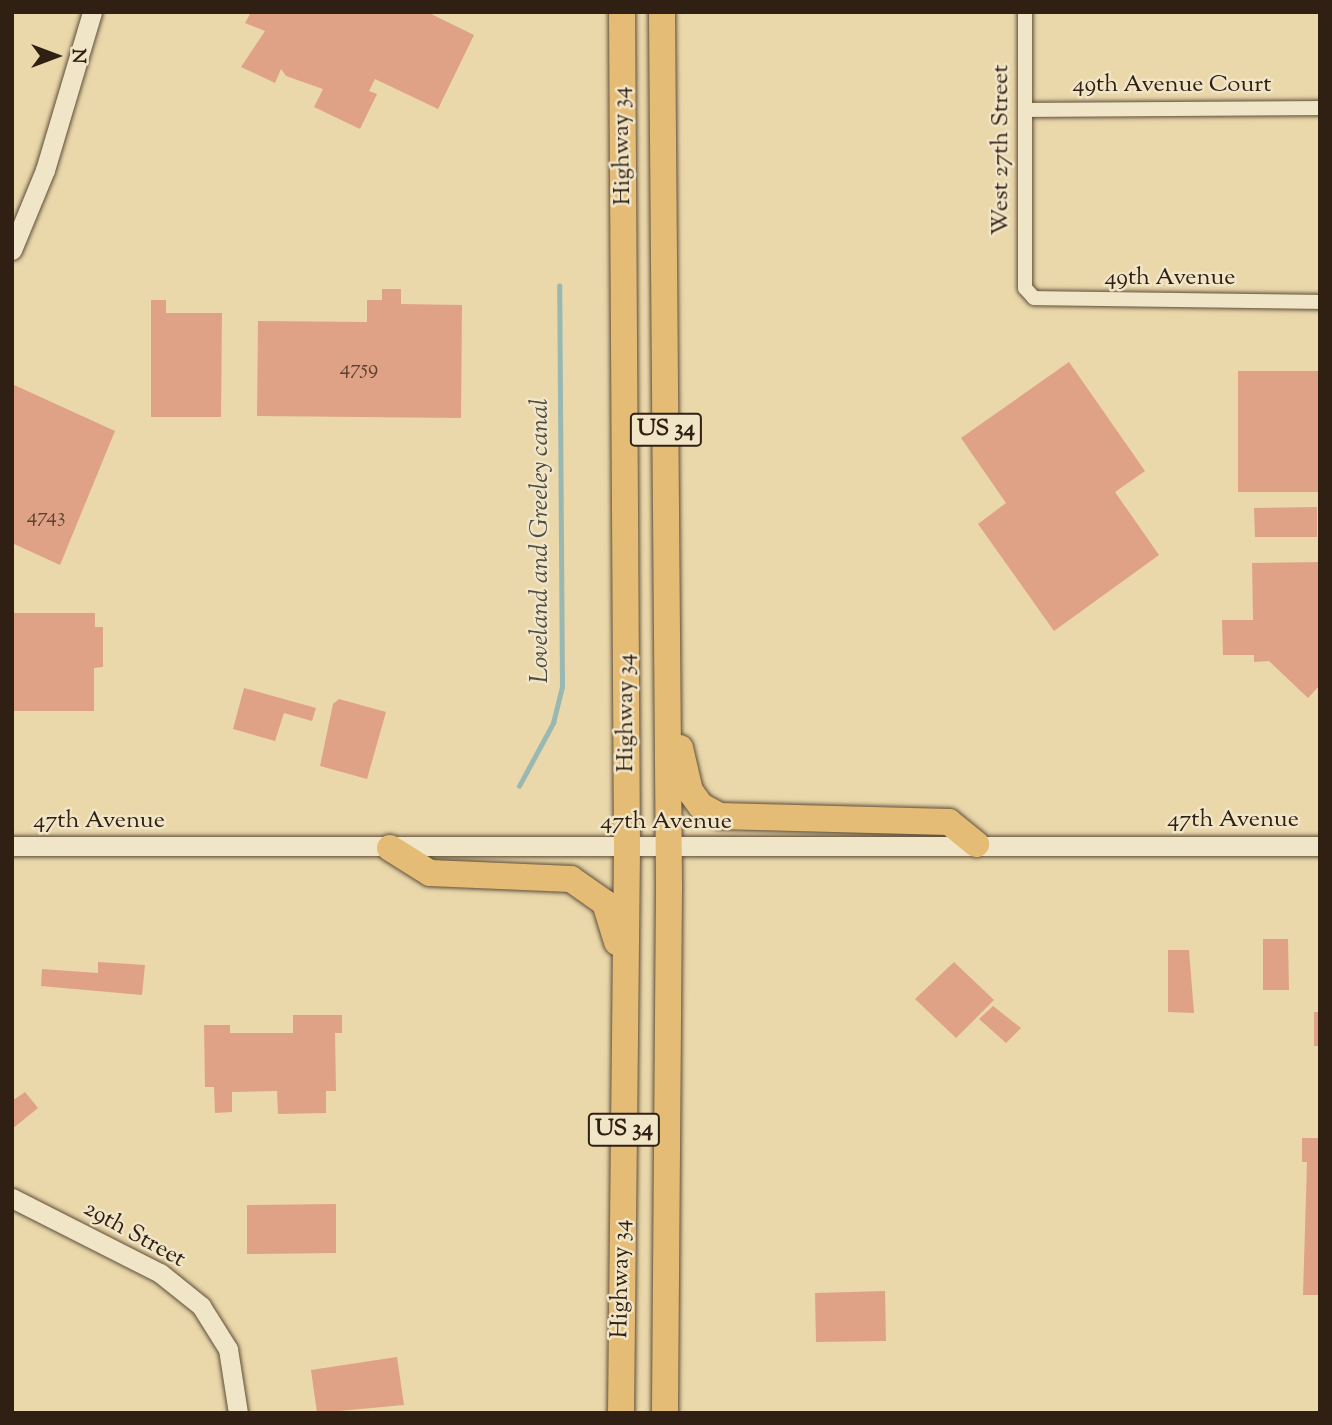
<!DOCTYPE html>
<style>
body{margin:0}
#map{position:relative;width:1332px;height:1425px;overflow:hidden;background:#ead7aa;font-family:"Sorts Mill Goudy",serif}
div>[style]{position:absolute}
[style*='--x']{left:calc(var(--x)*1px);top:calc(var(--y)*1px);width:calc(var(--w)*1px);rotate:calc(var(--a)*1deg)}
.stream>*{height:4.5px;margin:-2.25px;padding:0 2.25px;transform-origin:2.25px;border-radius:2.25px;background:#9ab8b2}
.building>*{inset:0;background:#e0a286}
.roads{filter:drop-shadow(0 0 2px #5e4e39) drop-shadow(0 0 2px #5e4e39)}
.street>*{height:14px;margin:-7px;padding:0 7px;transform-origin:7px;border-radius:7px;background:#f1e5c8}
.secondary>*{height:19px;margin:-9.5px;padding:0 9.5px;transform-origin:9.5px;border-radius:9.5px;background:#f1e5c8}
.highway>*{height:26px;margin:-13px;padding:0 13px;transform-origin:13px;border-radius:13px;background:#e5bc75}
span{translate:-50% -50%;white-space:nowrap;text-align:center;line-height:1.15;-webkit-text-stroke:5px #f1e5c8;paint-order:stroke}
.number-label{font-size:21px;color:#5c4030}
.number-label span{-webkit-text-stroke-width:0}
.shield-label span{padding:2px 5px;background:#f1e5c8;border:2px solid;border-radius:5px;-webkit-text-stroke-width:0}
.shield-label{font-size:23px;color:#302013;font-weight:700}
.street-label{font-size:24px;color:#302013}
.water-label{font-size:26px;color:#504e43;font-style:italic}
.frame{position:absolute;inset:0;border:14px solid #302013;pointer-events:none}
.north{position:absolute;left:21px;top:21px;width:70px;height:70px;-webkit-text-stroke:5px #f1e5c8;paint-order:stroke;rotate:90deg;font-size:19px;font-weight:700;line-height:28px;text-align:center;color:#302013}
.north::after{content:'';display:block;margin:auto;width:24px;height:32px;background:#302013;clip-path:polygon(50% 0,100% 100%,50% 72%,0 100%)}
</style>
<div id="map">
<div class="stream">
<div style="--x:519;--y:786;--w:72;--a:-61.6"></div>
<div style="--x:553;--y:723;--w:37;--a:-76"></div>
<div style="--x:562;--y:687;--w:401;--a:-90.4"></div>
</div>
<div class="building">
<div style="clip-path:polygon(251px 12px,427px 12px,474px 35px,438px 109px,375px 79px,369px 91px,377px 94px,360px 129px,314px 107px,323px 89px,286px 76px,281px 69px,275px 83px,241px 67px,265px 31px,245px 23px)"></div>
<div style="clip-path:polygon(382px 289px,401px 289px,401px 304px,462px 305px,461px 418px,257px 416px,258px 321px,367px 322px,367px 300px,382px 300px)"></div>
<div style="clip-path:polygon(151px 300px,166px 300px,166px 313px,222px 313px,221px 417px,151px 417px)"></div>
<div style="clip-path:polygon(1069px 362px,1145px 471px,1115px 492px,1159px 555px,1054px 631px,978px 524px,1006px 503px,961px 438px)"></div>
<div style="clip-path:polygon(1238px 371px,1320px 371px,1320px 492px,1238px 492px)"></div>
<div style="clip-path:polygon(12px 384px,115px 431px,60px 565px,12px 543px)"></div>
<div style="clip-path:polygon(1317px 507px,1317px 537px,1255px 537px,1254px 508px)"></div>
<div style="clip-path:polygon(1320px 562px,1320px 685px,1308px 698px,1269px 661px,1254px 662px,1254px 655px,1223px 655px,1222px 620px,1253px 620px,1252px 563px)"></div>
<div style="clip-path:polygon(12px 613px,95px 613px,95px 627px,103px 627px,103px 667px,94px 668px,94px 711px,12px 711px)"></div>
<div style="clip-path:polygon(244px 688px,316px 708px,312px 721px,284px 713px,275px 741px,233px 729px)"></div>
<div style="clip-path:polygon(339px 699px,386px 712px,367px 779px,320px 766px,333px 704px)"></div>
<div style="clip-path:polygon(1263px 939px,1288px 939px,1289px 990px,1263px 990px)"></div>
<div style="clip-path:polygon(1168px 950px,1189px 950px,1194px 1013px,1168px 1012px)"></div>
<div style="clip-path:polygon(98px 962px,145px 965px,142px 995px,41px 986px,42px 969px,98px 973px)"></div>
<div style="clip-path:polygon(954px 962px,994px 1000px,956px 1038px,915px 999px)"></div>
<div style="clip-path:polygon(993px 1006px,1021px 1028px,1006px 1043px,979px 1019px)"></div>
<div style="clip-path:polygon(1314px 1012px,1320px 1012px,1320px 1046px,1314px 1046px)"></div>
<div style="clip-path:polygon(293px 1015px,342px 1015px,342px 1033px,335px 1033px,336px 1091px,326px 1091px,326px 1113px,278px 1114px,277px 1091px,232px 1092px,232px 1112px,215px 1113px,214px 1087px,205px 1087px,204px 1025px,230px 1025px,230px 1033px,293px 1033px)"></div>
<div style="clip-path:polygon(25px 1092px,38px 1108px,12px 1129px,12px 1101px)"></div>
<div style="clip-path:polygon(1302px 1138px,1320px 1138px,1320px 1295px,1303px 1295px,1307px 1162px,1302px 1162px)"></div>
<div style="clip-path:polygon(336px 1204px,336px 1253px,247px 1254px,247px 1205px)"></div>
<div style="clip-path:polygon(885px 1291px,886px 1341px,816px 1342px,815px 1293px)"></div>
<div style="clip-path:polygon(397px 1357px,404px 1405px,317px 1413px,311px 1370px)"></div>
</div>
<div class="roads">
<div class="street">
<div style="--x:1025;--y:12;--w:276;--a:90"></div>
<div style="--x:1025;--y:288;--w:13;--a:48"></div>
<div style="--x:1034;--y:298;--w:286;--a:0.8"></div>
<div style="--x:1025;--y:110;--w:295;--a:-0.4"></div>
</div>
<div class="secondary">
<div style="--x:12;--y:250;--w:87;--a:-67.6"></div>
<div style="--x:45;--y:170;--w:165;--a:-73.4"></div>
<div style="--x:12;--y:846;--w:1308;--a:0"></div>
<div style="--x:12;--y:1198;--w:166;--a:26.9"></div>
<div style="--x:160;--y:1273;--w:53;--a:38.8"></div>
<div style="--x:201;--y:1306;--w:51;--a:57.9"></div>
<div style="--x:228;--y:1349;--w:65;--a:81.1"></div>
</div>
<div class="highway">
<div style="--x:662;--y:12;--w:876;--a:89.54"></div>
<div style="--x:669;--y:888;--w:525;--a:90.44"></div>
<div style="--x:680;--y:748;--w:44;--a:76.9"></div>
<div style="--x:690;--y:791;--w:19;--a:54"></div>
<div style="--x:701;--y:806;--w:21;--a:28"></div>
<div style="--x:720;--y:816;--w:229;--a:1.5"></div>
<div style="--x:949;--y:822;--w:35;--a:39"></div>
<div style="--x:390;--y:848;--w:47;--a:32"></div>
<div style="--x:430;--y:873;--w:141;--a:2.4"></div>
<div style="--x:571;--y:879;--w:42;--a:35.2"></div>
<div style="--x:605;--y:903;--w:41;--a:72.9"></div>
<div style="--x:621;--y:1413;--w:566;--a:-89.39"></div>
<div style="--x:627;--y:847;--w:835;--a:-90.34"></div>
</div>
</div>
<div class="number-label">
<span style="left:359px;top:369px">4759</span>
<span style="left:46px;top:517px">4743</span>
</div>
<div class="shield-label">
<span style="left:666px;top:430px">US 34</span>
<span style="left:624px;top:1130px">US 34</span>
</div>
<div class="street-label">
<span style="left:1172px;top:86px">49th Avenue Court</span>
<span style="left:623px;top:146px;rotate:-91deg">Highway 34</span>
<span style="left:1002px;top:150px;rotate:-90deg">West 27th Street</span>
<span style="left:1170px;top:279px">49th Avenue</span>
<span style="left:627px;top:713px;rotate:-90deg">Highway 34</span>
<span style="left:1233px;top:821px">47th Avenue</span>
<span style="left:99px;top:822px">47th Avenue</span>
<span style="left:666px;top:823px">47th Avenue</span>
<span style="left:134px;top:1235px;rotate:29deg">29th Street</span>
<span style="left:622px;top:1279px;rotate:-89deg">Highway 34</span>
</div>
<div class="water-label">
<span style="left:541px;top:541px;rotate:-90deg">Loveland and Greeley canal</span>
</div>
<div class="frame"></div>
<div class="north">N</div>
</div>
